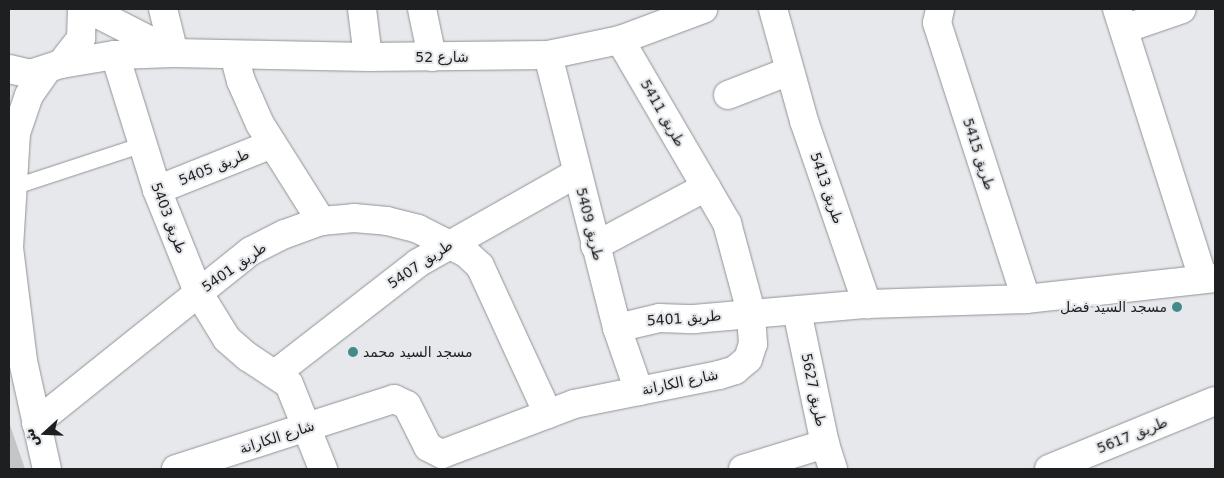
<!DOCTYPE html>
<meta charset="utf-8">
<style>
body{margin:0}
#map{position:relative;width:1224px;height:478px;overflow:hidden;background:#e6e8eb;font-family:"DejaVu Sans",Cairo,sans-serif}
div>[style]{position:absolute}
[style*='--x']{left:calc(var(--x)*1px);top:calc(var(--y)*1px);width:calc(var(--w)*1px);rotate:calc(var(--a)*1deg)}
.building>*{inset:0;background:#c5c4c7}
.roads{filter:drop-shadow(0 0 1px #919396) drop-shadow(0 0 1px #919396)}
.lane>*{height:15px;margin:-7.5px;padding:0 7.5px;transform-origin:7.5px;border-radius:7.5px;background:#fff}
.street>*{height:28px;margin:-14px;padding:0 14px;transform-origin:14px;border-radius:14px;background:#fff}
.secondary>*{height:28px;margin:-14px;padding:0 14px;transform-origin:14px;border-radius:14px;background:#fff}
.dots>*{width:14px;height:14px;translate:-50% -50%;box-sizing:border-box;border:2px solid #e6e8eb;border-radius:50%}
span{translate:-50% -50%;white-space:nowrap;text-align:center;line-height:1.15;-webkit-text-stroke:4px #e6e8eb;paint-order:stroke}
.street-label{font-size:14px;color:#1e1f20}
.poi-label{font-size:14px;color:#1e1f20}
.right{translate:-100% -50%;text-align:right}
.left{translate:0 -50%;text-align:left}
.frame{position:absolute;inset:0;border:10px solid #1e1f20;pointer-events:none}
.north{position:absolute;left:20px;top:408px;width:50px;height:50px;-webkit-text-stroke:4px #e6e8eb;paint-order:stroke;rotate:250deg;font-size:14px;font-weight:700;line-height:20px;text-align:center;color:#1e1f20}
.north::after{content:'';display:block;margin:auto;width:18px;height:22px;background:#1e1f20;clip-path:polygon(50% 0,100% 100%,50% 72%,0 100%)}
</style>
<div id="map">
<div class="building">
<div style="clip-path:polygon(10px 425px,25px 469px,9px 469px)"></div>
</div>
<div class="roads">
<div class="lane">
<div style="--x:12;--y:187;--w:138;--a:-18.2"></div>
</div>
<div class="street">
<div style="--x:163;--y:9;--w:45;--a:76"></div>
<div style="--x:362;--y:9;--w:48;--a:82.9"></div>
<div style="--x:422;--y:9;--w:49;--a:78.2"></div>
<div style="--x:773;--y:9;--w:116;--a:74.5"></div>
<div style="--x:804;--y:121;--w:194;--a:71"></div>
<div style="--x:940;--y:9;--w:14;--a:102"></div>
<div style="--x:937;--y:23;--w:290;--a:72.1"></div>
<div style="--x:1117;--y:9;--w:283;--a:72.3"></div>
<div style="--x:1124;--y:29;--w:61;--a:-19"></div>
<div style="--x:115;--y:55;--w:141;--a:72.7"></div>
<div style="--x:157;--y:190;--w:110;--a:68.1"></div>
<div style="--x:198;--y:292;--w:55;--a:58.3"></div>
<div style="--x:227;--y:339;--w:28;--a:41"></div>
<div style="--x:248;--y:357;--w:49;--a:33.4"></div>
<div style="--x:289;--y:384;--w:92;--a:68.2"></div>
<div style="--x:234;--y:55;--w:27;--a:75"></div>
<div style="--x:241;--y:81;--w:47;--a:66.2"></div>
<div style="--x:260;--y:124;--w:115;--a:57.8"></div>
<div style="--x:548;--y:55;--w:282;--a:75.8"></div>
<div style="--x:617;--y:328;--w:67;--a:70.8"></div>
<div style="--x:728;--y:95;--w:66;--a:-21.2"></div>
<div style="--x:157;--y:190;--w:124;--a:-21.8"></div>
<div style="--x:595;--y:246;--w:126;--a:-28"></div>
<div style="--x:797;--y:311;--w:136;--a:78.1"></div>
<div style="--x:825;--y:444;--w:26;--a:72"></div>
<div style="--x:617;--y:328;--w:43;--a:-13.4"></div>
<div style="--x:659;--y:318;--w:35;--a:2"></div>
<div style="--x:694;--y:319;--w:174;--a:-5"></div>
<div style="--x:867;--y:304;--w:159;--a:-1.8"></div>
<div style="--x:1026;--y:299;--w:190;--a:-6.3"></div>
<div style="--x:275;--y:374;--w:181;--a:-37.8"></div>
<div style="--x:418;--y:263;--w:183;--a:-29.5"></div>
<div style="--x:36;--y:423;--w:275;--a:-38.7"></div>
<div style="--x:251;--y:251;--w:38;--a:-27"></div>
<div style="--x:285;--y:234;--w:38;--a:-20"></div>
<div style="--x:321;--y:221;--w:33;--a:-5"></div>
<div style="--x:354;--y:218;--w:33;--a:5"></div>
<div style="--x:387;--y:221;--w:32;--a:14"></div>
<div style="--x:418;--y:229;--w:54;--a:26.6"></div>
<div style="--x:466;--y:253;--w:19;--a:43"></div>
<div style="--x:480;--y:266;--w:163;--a:65.3"></div>
<div style="--x:176;--y:469;--w:229;--a:-17.8"></div>
<div style="--x:394;--y:399;--w:14;--a:25"></div>
<div style="--x:407;--y:405;--w:47;--a:63.4"></div>
<div style="--x:428;--y:447;--w:16;--a:27"></div>
<div style="--x:442;--y:454;--w:141;--a:-20.7"></div>
<div style="--x:574;--y:404;--w:148;--a:-11.3"></div>
<div style="--x:719;--y:375;--w:17;--a:-17"></div>
<div style="--x:735;--y:370;--w:17;--a:-40"></div>
<div style="--x:748;--y:359;--w:16;--a:-72"></div>
<div style="--x:753;--y:344;--w:32;--a:-94"></div>
<div style="--x:751;--y:312;--w:92;--a:-105.1"></div>
<div style="--x:727;--y:223;--w:212;--a:-120.3"></div>
<div style="--x:743;--y:469;--w:86;--a:-17"></div>
<div style="--x:1049;--y:469;--w:179;--a:-22.3"></div>
</div>
<div class="secondary">
<div style="--x:88;--y:9;--w:94;--a:27.1"></div>
<div style="--x:61;--y:64;--w:55;--a:-9.5"></div>
<div style="--x:115;--y:55;--w:59;--a:-1.9"></div>
<div style="--x:174;--y:53;--w:194;--a:1.2"></div>
<div style="--x:368;--y:57;--w:180;--a:-0.6"></div>
<div style="--x:548;--y:55;--w:74;--a:-11.8"></div>
<div style="--x:620;--y:40;--w:89;--a:-20.5"></div>
<div style="--x:9;--y:69;--w:22;--a:13"></div>
<div style="--x:30;--y:74;--w:33;--a:-18"></div>
<div style="--x:61;--y:64;--w:33;--a:-52"></div>
<div style="--x:81;--y:38;--w:29;--a:-88"></div>
<div style="--x:46;--y:71;--w:29;--a:125"></div>
<div style="--x:29;--y:95;--w:40;--a:108.9"></div>
<div style="--x:16;--y:133;--w:115;--a:93.5"></div>
<div style="--x:9;--y:248;--w:114;--a:82.9"></div>
<div style="--x:23;--y:361;--w:111;--a:77.5"></div>
</div>
</div>
<div class="dots">
<div style="left:1177px;top:307px;background:#438b8b"></div>
<div style="left:353px;top:352px;background:#438b8b"></div>
</div>
<div class="street-label">
<span style="left:442px;top:57px">شارع 52</span>
<span style="left:663px;top:113px;rotate:60deg">طريق 5411</span>
<span style="left:979px;top:154px;rotate:72deg">طريق 5415</span>
<span style="left:214px;top:167px;rotate:-22deg">طريق 5405</span>
<span style="left:827px;top:188px;rotate:71deg">طريق 5413</span>
<span style="left:169px;top:218px;rotate:69deg">طريق 5403</span>
<span style="left:590px;top:224px;rotate:76deg">طريق 5409</span>
<span style="left:420px;top:264px;rotate:-34deg">طريق 5407</span>
<span style="left:234px;top:267px;rotate:-35deg">طريق 5401</span>
<span style="left:684px;top:318px;rotate:-4deg">طريق 5401</span>
<span style="left:680px;top:382px;rotate:-12deg">شارع الكارانة</span>
<span style="left:814px;top:390px;rotate:78deg">طريق 5627</span>
<span style="left:1132px;top:435px;rotate:-22deg">طريق 5617</span>
<span style="left:277px;top:437px;rotate:-18deg">شارع الكارانة</span>
</div>
<div class="poi-label">
<span class="right" style="left:1167px;top:307px">مسجد السيد فضل</span>
<span class="left" style="left:363px;top:352px">مسجد السيد محمد</span>
</div>
<div class="frame"></div>
<div class="north">ش</div>
</div>
